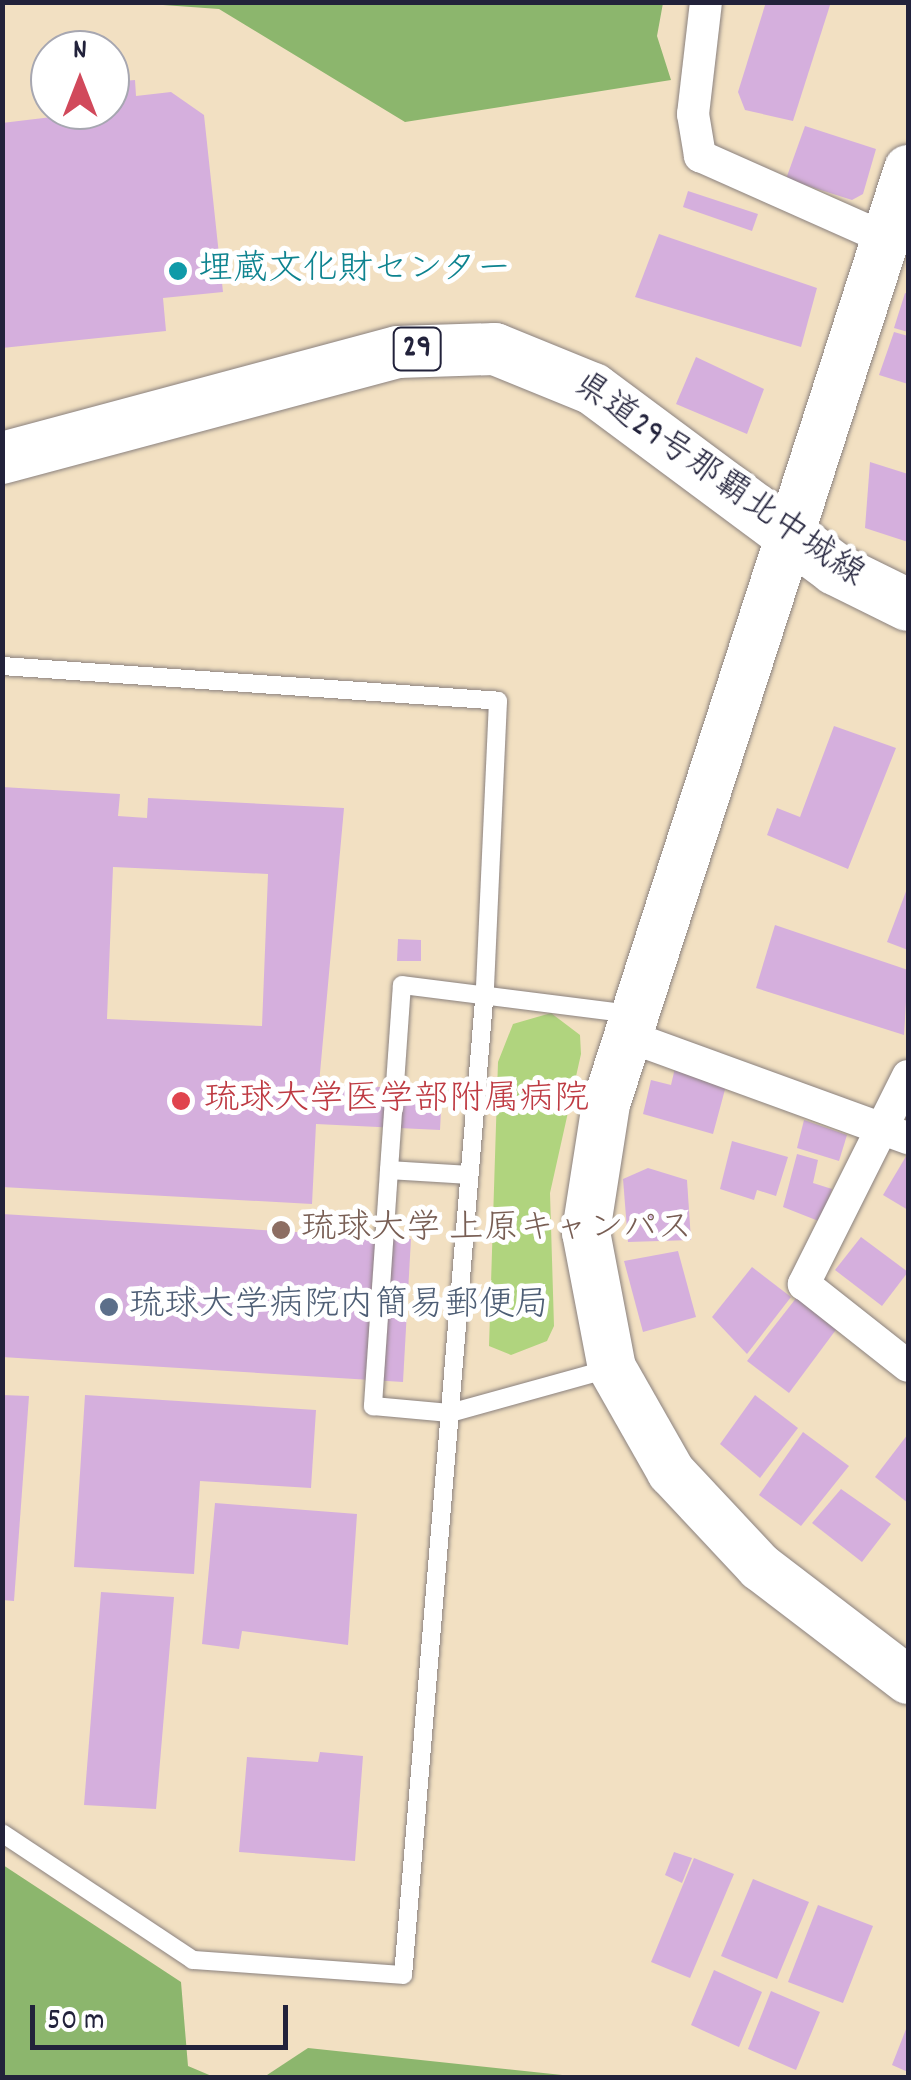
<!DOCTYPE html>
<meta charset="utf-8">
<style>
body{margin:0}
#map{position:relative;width:911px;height:2080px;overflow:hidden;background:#f2e0c2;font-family:Dekko,"Klee One",sans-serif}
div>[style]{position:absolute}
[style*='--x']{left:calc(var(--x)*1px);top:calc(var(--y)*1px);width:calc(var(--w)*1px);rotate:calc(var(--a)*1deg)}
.green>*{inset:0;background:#b0d47e}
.forest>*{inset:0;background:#8cb66d}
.building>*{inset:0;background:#d5afdd}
.roads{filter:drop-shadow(0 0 2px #8a817e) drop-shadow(0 0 2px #8a817e)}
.lane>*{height:18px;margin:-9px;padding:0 9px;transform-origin:9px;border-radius:9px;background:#fff}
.street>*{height:32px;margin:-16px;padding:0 16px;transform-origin:16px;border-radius:16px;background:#fff}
.secondary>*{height:48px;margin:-24px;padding:0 24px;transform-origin:24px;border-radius:24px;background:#fff}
.primary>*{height:52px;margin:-26px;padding:0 26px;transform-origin:26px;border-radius:26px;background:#fff}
.dots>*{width:28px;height:28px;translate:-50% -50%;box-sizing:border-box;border:5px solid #fff;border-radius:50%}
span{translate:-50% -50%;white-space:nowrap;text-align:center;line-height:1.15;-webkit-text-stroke:10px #fff;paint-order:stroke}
.shield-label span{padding:2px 8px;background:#fff;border:2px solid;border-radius:8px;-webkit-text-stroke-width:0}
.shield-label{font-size:32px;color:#22223b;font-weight:700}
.culture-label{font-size:35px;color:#0d838f}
.left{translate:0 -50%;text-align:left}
.street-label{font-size:35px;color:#22223b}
.health-label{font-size:35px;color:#be3a42}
.education-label{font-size:35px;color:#785e54}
.service-label{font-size:35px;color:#4e5e75}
.frame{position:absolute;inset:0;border:5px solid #22223b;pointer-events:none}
.north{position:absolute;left:30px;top:30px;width:100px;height:100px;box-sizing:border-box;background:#fff;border:2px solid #a7a7b1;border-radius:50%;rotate:0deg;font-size:28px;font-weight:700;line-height:40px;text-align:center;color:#22223b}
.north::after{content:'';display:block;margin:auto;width:35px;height:45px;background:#d1495b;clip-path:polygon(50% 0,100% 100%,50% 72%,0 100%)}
.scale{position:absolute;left:30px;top:2005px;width:258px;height:45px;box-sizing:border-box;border:5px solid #22223b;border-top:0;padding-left:12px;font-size:30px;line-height:35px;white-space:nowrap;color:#22223b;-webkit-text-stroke:8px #fff;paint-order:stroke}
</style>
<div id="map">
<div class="green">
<div style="clip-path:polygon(551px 1013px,580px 1035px,581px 1054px,550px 1193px,554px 1326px,547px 1341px,511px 1355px,489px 1346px,498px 1062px,513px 1024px)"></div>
</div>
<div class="forest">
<div style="clip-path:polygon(135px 3px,663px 3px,657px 36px,671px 80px,405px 122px,219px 9px)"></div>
<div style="clip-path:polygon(3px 1865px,181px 1982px,188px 2066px,214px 2077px,3px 2077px)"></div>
<div style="clip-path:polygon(308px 2048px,581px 2077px,264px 2077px)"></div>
</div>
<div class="building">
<div style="clip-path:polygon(766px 2px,831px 2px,793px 121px,745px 110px,738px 92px)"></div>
<div style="clip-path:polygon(135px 80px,136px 96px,171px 92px,204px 115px,223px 292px,163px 298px,166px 331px,2px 348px,2px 123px,110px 110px,110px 82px)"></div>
<div style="clip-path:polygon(805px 126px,876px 149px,863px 194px,852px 200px,786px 179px)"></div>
<div style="clip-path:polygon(688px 191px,758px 214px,752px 231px,683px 207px)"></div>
<div style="clip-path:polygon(659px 234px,817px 288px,801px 347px,635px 297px)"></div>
<div style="clip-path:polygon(905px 293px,908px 294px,908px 332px,894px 328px)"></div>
<div style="clip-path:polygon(894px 332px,908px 336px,908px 384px,879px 375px)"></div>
<div style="clip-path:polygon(696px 357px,764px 389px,747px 434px,676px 404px)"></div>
<div style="clip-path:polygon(870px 462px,908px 474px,908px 542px,865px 528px)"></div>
<div style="clip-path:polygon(834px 726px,896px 748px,848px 869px,767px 835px,777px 808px,800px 817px)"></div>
<div style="clip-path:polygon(evenodd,2px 787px,120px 794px,118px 816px,147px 818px,148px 798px,344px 808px,319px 1084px,442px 1090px,440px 1130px,316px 1124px,312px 1204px,2px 1187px,2px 787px,113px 867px,268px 874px,262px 1026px,107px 1019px,113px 867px)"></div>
<div style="clip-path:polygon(908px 886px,908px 950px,887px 942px)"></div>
<div style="clip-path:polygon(775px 925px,908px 970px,904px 1035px,756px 988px)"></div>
<div style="clip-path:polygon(398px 939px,421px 940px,421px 961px,397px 961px)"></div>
<div style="clip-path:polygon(675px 1068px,727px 1082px,713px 1134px,643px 1114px,651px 1080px,671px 1085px)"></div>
<div style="clip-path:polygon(804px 1120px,847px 1135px,839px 1161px,797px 1148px)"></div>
<div style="clip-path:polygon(732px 1141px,788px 1157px,776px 1196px,757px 1190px,754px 1200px,720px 1189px)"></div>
<div style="clip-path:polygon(908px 1153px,908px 1210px,883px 1195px)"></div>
<div style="clip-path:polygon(797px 1154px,818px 1160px,813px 1183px,832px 1189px,821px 1222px,783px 1207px)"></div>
<div style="clip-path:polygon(648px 1168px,687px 1180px,691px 1240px,628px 1242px,623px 1179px)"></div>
<div style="clip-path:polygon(2px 1214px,411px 1239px,403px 1382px,2px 1357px)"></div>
<div style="clip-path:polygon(861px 1237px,908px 1272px,882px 1306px,835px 1270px)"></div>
<div style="clip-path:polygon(678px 1251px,696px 1317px,643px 1332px,624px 1261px)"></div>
<div style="clip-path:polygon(752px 1267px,791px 1297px,747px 1354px,712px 1317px)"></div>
<div style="clip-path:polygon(797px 1297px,838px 1327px,789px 1393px,747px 1361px)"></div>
<div style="clip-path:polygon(2px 1395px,29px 1396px,14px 1601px,2px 1600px)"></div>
<div style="clip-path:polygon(85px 1395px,316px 1410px,311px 1488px,200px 1481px,194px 1574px,74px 1567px)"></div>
<div style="clip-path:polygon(755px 1395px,798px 1428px,760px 1478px,720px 1444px)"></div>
<div style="clip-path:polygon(803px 1432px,849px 1466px,801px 1526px,759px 1495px)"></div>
<div style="clip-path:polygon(908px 1434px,908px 1503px,875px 1477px)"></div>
<div style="clip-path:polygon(841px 1489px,891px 1524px,862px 1562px,812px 1523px)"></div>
<div style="clip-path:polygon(215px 1503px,357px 1514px,348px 1645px,242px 1631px,239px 1649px,202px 1644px)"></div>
<div style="clip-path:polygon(101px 1592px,174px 1597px,156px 1809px,84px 1805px)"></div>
<div style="clip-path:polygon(320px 1752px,363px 1756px,355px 1861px,239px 1852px,247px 1757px,318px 1762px)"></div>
<div style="clip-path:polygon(674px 1852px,692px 1858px,682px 1883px,665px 1875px)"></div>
<div style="clip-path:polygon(694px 1858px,734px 1874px,690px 1978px,651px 1962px)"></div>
<div style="clip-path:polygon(753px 1879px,809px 1902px,777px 1979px,721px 1956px)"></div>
<div style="clip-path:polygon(818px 1905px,873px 1926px,843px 2003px,788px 1982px)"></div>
<div style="clip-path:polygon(714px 1970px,762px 1992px,739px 2047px,691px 2025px)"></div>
<div style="clip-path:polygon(771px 1991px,820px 2012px,796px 2070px,748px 2049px)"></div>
<div style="clip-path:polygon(908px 2024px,908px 2072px,892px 2065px)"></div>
</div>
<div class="roads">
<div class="lane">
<div style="--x:2;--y:666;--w:497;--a:4"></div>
<div style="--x:498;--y:701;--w:288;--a:92.6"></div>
<div style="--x:485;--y:989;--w:989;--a:94.75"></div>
<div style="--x:403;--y:1975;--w:211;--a:-175.9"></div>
<div style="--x:193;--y:1960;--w:229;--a:-146.4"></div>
<div style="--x:389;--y:1170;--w:237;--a:93.9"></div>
<div style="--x:373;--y:1406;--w:77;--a:5.2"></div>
<div style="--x:450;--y:1413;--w:168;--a:-15.5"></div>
<div style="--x:469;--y:1175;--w:80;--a:-176.4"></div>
<div style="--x:389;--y:1170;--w:185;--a:-86"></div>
<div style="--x:402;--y:985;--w:233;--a:7.2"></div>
</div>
<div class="street">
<div style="--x:706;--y:2;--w:113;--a:96.6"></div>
<div style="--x:693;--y:114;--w:43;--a:80.5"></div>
<div style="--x:700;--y:156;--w:204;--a:24"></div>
<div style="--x:630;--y:1037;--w:296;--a:20"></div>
<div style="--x:908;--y:1076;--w:233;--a:116.6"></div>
<div style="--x:804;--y:1284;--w:132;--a:38.3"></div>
</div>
<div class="secondary">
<div style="--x:908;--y:169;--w:983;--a:107.9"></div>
<div style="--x:606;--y:1104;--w:130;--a:98.9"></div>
<div style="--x:586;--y:1232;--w:138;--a:79.2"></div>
<div style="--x:612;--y:1368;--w:120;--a:60.4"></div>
<div style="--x:671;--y:1472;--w:130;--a:46.9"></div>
<div style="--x:760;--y:1567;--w:186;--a:37.4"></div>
</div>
<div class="primary">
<div style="--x:2;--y:458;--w:410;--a:-15"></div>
<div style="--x:398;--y:352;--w:97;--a:-1.8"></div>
<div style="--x:495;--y:349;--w:106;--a:22.2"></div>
<div style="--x:593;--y:389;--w:302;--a:36.6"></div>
<div style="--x:835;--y:569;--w:81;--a:26.3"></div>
</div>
</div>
<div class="dots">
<div style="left:178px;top:271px;background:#0f9aa8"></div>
<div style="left:181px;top:1101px;background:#e0444e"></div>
<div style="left:281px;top:1230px;background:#8d6e63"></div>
<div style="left:109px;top:1307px;background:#5c6f8a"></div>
</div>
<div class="shield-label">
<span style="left:417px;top:349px">29</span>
</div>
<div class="culture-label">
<span class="left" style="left:198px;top:271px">埋蔵文化財センター</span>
</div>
<div class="street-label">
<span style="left:718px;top:481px;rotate:35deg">県道29号那覇北中城線</span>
</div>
<div class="health-label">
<span class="left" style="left:204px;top:1101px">琉球大学医学部附属病院</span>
</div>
<div class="education-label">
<span class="left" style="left:301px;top:1230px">琉球大学 上原キャンパス</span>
</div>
<div class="service-label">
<span class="left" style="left:129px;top:1307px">琉球大学病院内簡易郵便局</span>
</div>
<div class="frame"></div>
<div class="north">N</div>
<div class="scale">50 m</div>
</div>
